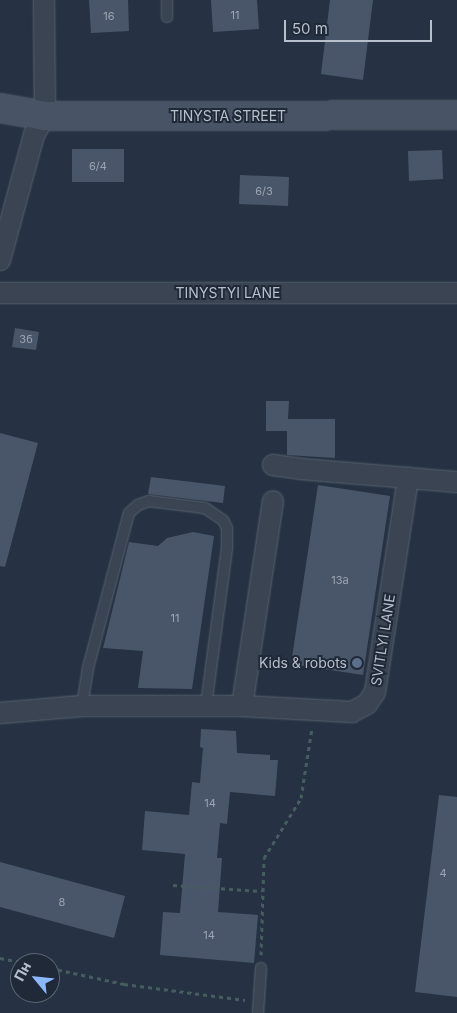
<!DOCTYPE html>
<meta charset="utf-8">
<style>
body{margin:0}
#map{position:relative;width:457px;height:1013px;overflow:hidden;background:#263243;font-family:Inter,sans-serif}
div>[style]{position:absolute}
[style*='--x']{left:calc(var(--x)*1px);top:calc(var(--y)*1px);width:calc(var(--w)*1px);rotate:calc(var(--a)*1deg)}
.building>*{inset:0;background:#495669}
.path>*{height:3px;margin-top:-1.5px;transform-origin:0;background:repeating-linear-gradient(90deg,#465d60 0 4px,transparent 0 8px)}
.roads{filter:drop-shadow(0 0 1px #586270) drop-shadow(0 0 1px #586270)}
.lane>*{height:10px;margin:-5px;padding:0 5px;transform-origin:5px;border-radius:5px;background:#3a4453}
.street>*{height:20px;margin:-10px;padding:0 10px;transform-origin:10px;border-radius:10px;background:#3a4453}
.secondary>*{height:28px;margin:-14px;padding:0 14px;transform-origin:14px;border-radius:14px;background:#485366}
.dots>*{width:14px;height:14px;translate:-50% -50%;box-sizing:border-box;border:2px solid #1f2938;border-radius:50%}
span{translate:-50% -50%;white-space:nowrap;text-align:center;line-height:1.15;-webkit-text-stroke:4px #1f2938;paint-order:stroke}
.number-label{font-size:11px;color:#9ca5b3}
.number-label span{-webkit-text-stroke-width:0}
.street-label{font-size:14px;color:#b7bfcc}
.poi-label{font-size:14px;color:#b7bfcc}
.right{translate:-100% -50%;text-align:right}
.north{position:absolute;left:10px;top:953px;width:50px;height:50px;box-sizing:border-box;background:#1f2938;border:1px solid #5c6573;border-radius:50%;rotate:298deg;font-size:14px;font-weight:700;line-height:20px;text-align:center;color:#b7bfcc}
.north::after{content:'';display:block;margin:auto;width:18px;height:22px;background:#8db7fc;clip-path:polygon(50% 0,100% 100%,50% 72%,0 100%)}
.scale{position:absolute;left:284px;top:20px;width:148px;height:22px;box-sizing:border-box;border:2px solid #b7bfcc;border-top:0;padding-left:6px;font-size:15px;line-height:18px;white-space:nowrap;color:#b7bfcc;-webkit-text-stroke:4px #1f2938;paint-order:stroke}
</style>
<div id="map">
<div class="building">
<div style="clip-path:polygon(89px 0,128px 0,129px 31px,91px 33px)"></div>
<div style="clip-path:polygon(211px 0,257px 0,259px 29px,213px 32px)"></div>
<div style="clip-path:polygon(330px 0,373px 0,363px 80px,321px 74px)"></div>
<div style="clip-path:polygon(72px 149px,124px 149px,124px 182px,72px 182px)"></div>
<div style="clip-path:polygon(442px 150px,443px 179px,409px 181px,408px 151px)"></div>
<div style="clip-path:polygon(240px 175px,289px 177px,288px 206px,239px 204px)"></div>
<div style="clip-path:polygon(15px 328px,39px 332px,36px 350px,12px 347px)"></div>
<div style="clip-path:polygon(266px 401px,289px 401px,288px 419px,335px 419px,335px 458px,287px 455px,287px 431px,266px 431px)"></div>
<div style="clip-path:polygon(0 433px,38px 443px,5px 567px,0 566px)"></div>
<div style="clip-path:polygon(151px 477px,225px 486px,223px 503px,148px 494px)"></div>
<div style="clip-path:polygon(318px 485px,390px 496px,363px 675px,291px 664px)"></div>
<div style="clip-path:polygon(193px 532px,214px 536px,192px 689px,138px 688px,143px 651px,103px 648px,129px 542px,158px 546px,167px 538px)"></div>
<div style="clip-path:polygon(201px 729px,236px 731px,237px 753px,270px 755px,270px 760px,278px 760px,275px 796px,230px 792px,227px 824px,220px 823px,217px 858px,222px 858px,218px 912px,258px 915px,254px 963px,160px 955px,163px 912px,180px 913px,185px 854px,142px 850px,145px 811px,189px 815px,192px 782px,200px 783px,203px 748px,200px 747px)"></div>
<div style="clip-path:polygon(439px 795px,457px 797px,457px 997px,415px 992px)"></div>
<div style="clip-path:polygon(0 862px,125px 896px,114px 938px,0 907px)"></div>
</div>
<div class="path">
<div style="--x:173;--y:885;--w:89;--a:3.9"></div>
<div style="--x:261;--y:955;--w:97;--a:-88.2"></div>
<div style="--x:264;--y:858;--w:70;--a:-58.3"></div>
<div style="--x:301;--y:798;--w:71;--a:-81.1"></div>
<div style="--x:0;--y:958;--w:26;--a:11"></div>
<div style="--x:50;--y:968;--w:76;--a:12.2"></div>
<div style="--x:124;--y:984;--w:122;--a:7.5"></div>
</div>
<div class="roads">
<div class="lane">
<div style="--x:167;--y:0;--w:17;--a:90"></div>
<div style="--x:82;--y:706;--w:38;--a:-81"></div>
<div style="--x:88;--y:668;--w:160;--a:-75.2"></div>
<div style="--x:129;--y:513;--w:12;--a:-42"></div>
<div style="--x:138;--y:505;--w:12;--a:-20"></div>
<div style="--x:149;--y:501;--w:56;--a:7.1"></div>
<div style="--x:205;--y:508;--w:22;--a:34"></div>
<div style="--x:223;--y:520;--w:9;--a:63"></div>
<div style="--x:227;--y:528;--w:20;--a:90"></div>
<div style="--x:227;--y:548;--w:159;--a:97.6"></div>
<div style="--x:258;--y:1013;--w:45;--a:-86.2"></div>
</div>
<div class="street">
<div style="--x:0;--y:260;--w:130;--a:-74.8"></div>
<div style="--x:34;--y:135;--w:22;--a:-60"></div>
<div style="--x:45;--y:116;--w:116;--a:-90.5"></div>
<div style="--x:0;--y:293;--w:457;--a:0"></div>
<div style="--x:273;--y:465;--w:28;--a:8"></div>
<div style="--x:301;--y:469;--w:157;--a:4.8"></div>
<div style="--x:242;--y:706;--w:207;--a:-81.4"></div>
<div style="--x:0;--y:713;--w:82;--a:-4.9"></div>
<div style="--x:82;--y:706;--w:160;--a:0"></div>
<div style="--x:242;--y:706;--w:110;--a:3.1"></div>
<div style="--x:352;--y:712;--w:17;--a:-28"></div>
<div style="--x:367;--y:704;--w:14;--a:-56"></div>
<div style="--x:375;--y:692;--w:217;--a:-81.2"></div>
</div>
<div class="secondary">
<div style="--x:0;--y:108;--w:46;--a:10.1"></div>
<div style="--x:45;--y:116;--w:412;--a:-0.1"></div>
</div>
</div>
<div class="dots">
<div style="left:357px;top:663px;background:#5c6f8a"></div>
</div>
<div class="number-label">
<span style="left:235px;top:15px">11</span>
<span style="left:109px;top:16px">16</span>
<span style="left:98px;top:166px">6/4</span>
<span style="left:264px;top:191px">6/3</span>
<span style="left:26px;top:339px">3б</span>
<span style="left:340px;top:580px">13а</span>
<span style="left:175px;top:618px">11</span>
<span style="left:210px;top:803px">14</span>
<span style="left:443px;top:873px">4</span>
<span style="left:62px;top:902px">8</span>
<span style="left:209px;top:935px">14</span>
</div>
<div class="street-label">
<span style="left:228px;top:116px">TINYSTA STREET</span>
<span style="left:228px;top:293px">TINYSTYI LANE</span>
<span style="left:383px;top:640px;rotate:-81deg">SVITLYI LANE</span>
</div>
<div class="poi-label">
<span class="right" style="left:347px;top:663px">Kids &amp; robots</span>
</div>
<div class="north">Пн</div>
<div class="scale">50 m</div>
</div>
